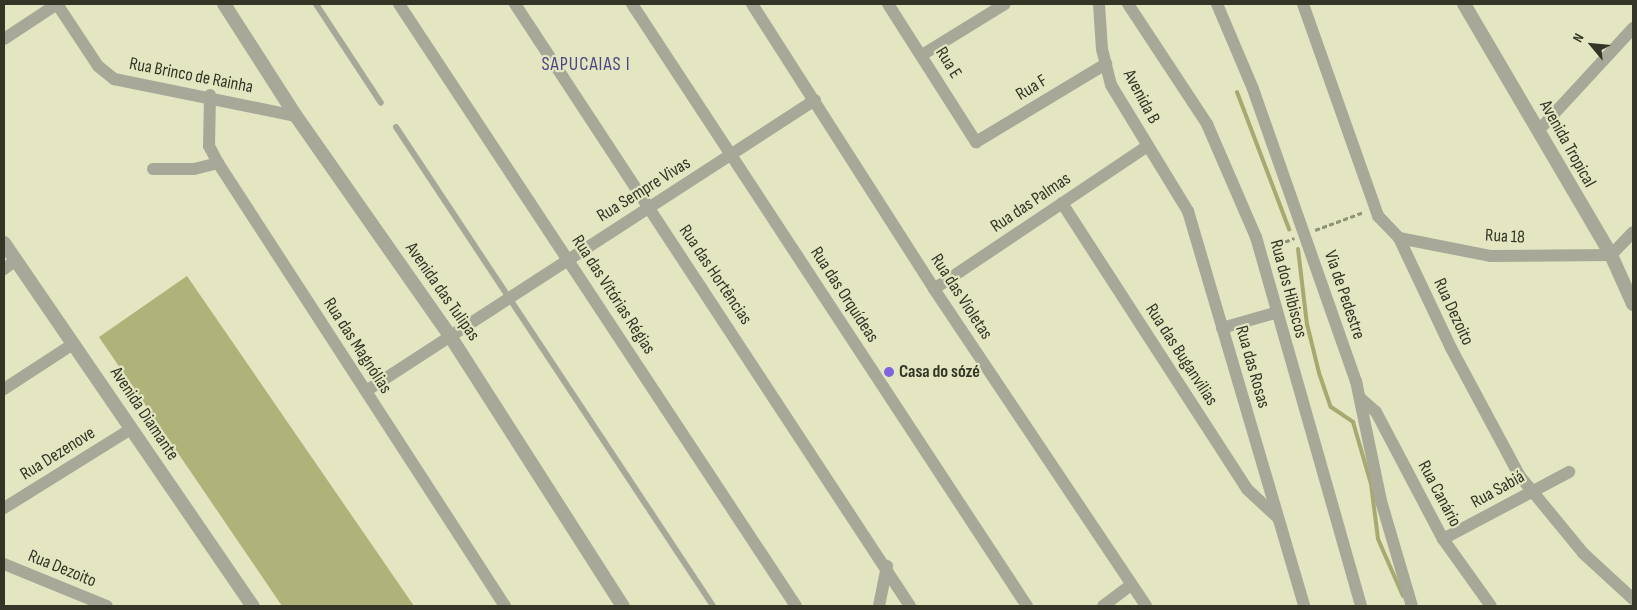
<!DOCTYPE html>
<meta charset="utf-8">
<style>
body{margin:0}
#map{position:relative;width:1637px;height:610px;overflow:hidden;background:#e3e6c1;font-family:"Sofia Sans Condensed",sans-serif}
div>[style]{position:absolute}
[style*='--x']{left:calc(var(--x)*1px);top:calc(var(--y)*1px);width:calc(var(--w)*1px);rotate:calc(var(--a)*1deg)}
.forest>*{inset:0;background:#b0b379}
.stream>*{height:4px;margin:-2px;padding:0 2px;transform-origin:2px;border-radius:2px;background:#a7a970}
.path>*{height:2.5px;margin-top:-1.25px;transform-origin:0;background:repeating-linear-gradient(90deg,#929479 0 5px,transparent 0 7.5px)}
.service>*{height:6px;margin:-3px;padding:0 3px;transform-origin:3px;border-radius:3px;background:#a7a898}
.minor>*{height:12px;margin:-6px;padding:0 6px;transform-origin:6px;border-radius:6px;background:#a7a898}
.tertiary>*{height:14px;margin:-7px;padding:0 7px;transform-origin:7px;border-radius:7px;background:#a7a898}
.dots>*{width:14px;height:14px;translate:-50% -50%;box-sizing:border-box;border:2px solid #e3e6c1;border-radius:50%}
span{translate:-50% -50%;white-space:nowrap;text-align:center;line-height:1.15;-webkit-text-stroke:4.5px #e3e6c1;paint-order:stroke}
.street-label{font-size:18px;color:#343526}
.poi-label{font-size:18px;color:#343526;font-weight:700}
.left{translate:0 -50%;text-align:left}
.neighbourhood-label{font-size:19px;color:#504482;letter-spacing:1px}
.frame{position:absolute;inset:0;border:5px solid #343526;pointer-events:none}
.north{position:absolute;left:1567px;top:20px;width:50px;height:50px;-webkit-text-stroke:4px #e3e6c1;paint-order:stroke;rotate:298deg;font-size:14px;font-weight:700;line-height:20px;text-align:center;color:#343526}
.north::after{content:'';display:block;margin:auto;width:18px;height:22px;background:#343526;clip-path:polygon(50% 0,100% 100%,50% 72%,0 100%)}
</style>
<div id="map">
<div class="forest">
<div style="clip-path:polygon(187px 276px,414px 606px,282px 606px,99px 337px)"></div>
</div>
<div class="stream">
<div style="--x:1237;--y:92;--w:147;--a:69.2"></div>
<div style="--x:1298;--y:249;--w:76;--a:83.2"></div>
<div style="--x:1307;--y:324;--w:50;--a:76.2"></div>
<div style="--x:1319;--y:373;--w:36;--a:71"></div>
<div style="--x:1331;--y:407;--w:27;--a:34"></div>
<div style="--x:1353;--y:422;--w:65;--a:73.8"></div>
<div style="--x:1371;--y:484;--w:55;--a:82.7"></div>
<div style="--x:1378;--y:539;--w:62;--a:66.3"></div>
</div>
<div class="path">
<div style="--x:1315;--y:230;--w:52;--a:-20.2"></div>
<div style="--x:1271;--y:247;--w:25;--a:-21"></div>
</div>
<div class="service">
<div style="--x:316;--y:4;--w:118;--a:56.7"></div>
<div style="--x:396;--y:127;--w:574;--a:56.5"></div>
</div>
<div class="minor">
<div style="--x:57;--y:4;--w:74;--a:56.5"></div>
<div style="--x:98;--y:66;--w:21;--a:39"></div>
<div style="--x:114;--y:79;--w:186;--a:11.5"></div>
<div style="--x:399;--y:4;--w:721;--a:56.6"></div>
<div style="--x:515;--y:4;--w:720;--a:56.73"></div>
<div style="--x:632;--y:4;--w:720;--a:56.73"></div>
<div style="--x:752;--y:4;--w:338;--a:57.4"></div>
<div style="--x:934;--y:289;--w:381;--a:56.2"></div>
<div style="--x:888;--y:4;--w:164;--a:57.5"></div>
<div style="--x:976;--y:142;--w:152;--a:-31"></div>
<div style="--x:1099;--y:4;--w:45;--a:86.2"></div>
<div style="--x:1102;--y:49;--w:37;--a:76"></div>
<div style="--x:1111;--y:85;--w:148;--a:58.6"></div>
<div style="--x:1188;--y:211;--w:412;--a:73.6"></div>
<div style="--x:1128;--y:4;--w:144;--a:56.6"></div>
<div style="--x:1207;--y:124;--w:123;--a:66.6"></div>
<div style="--x:1256;--y:237;--w:384;--a:74.1"></div>
<div style="--x:1217;--y:4;--w:92;--a:67"></div>
<div style="--x:1253;--y:89;--w:310;--a:70.6"></div>
<div style="--x:1356;--y:381;--w:123;--a:78.2"></div>
<div style="--x:1381;--y:501;--w:109;--a:73.6"></div>
<div style="--x:1303;--y:4;--w:225;--a:70.5"></div>
<div style="--x:1378;--y:216;--w:30;--a:46"></div>
<div style="--x:1399;--y:238;--w:122;--a:64.7"></div>
<div style="--x:1451;--y:348;--w:144;--a:61.8"></div>
<div style="--x:1519;--y:475;--w:101;--a:50.6"></div>
<div style="--x:1583;--y:553;--w:68;--a:42.6"></div>
<div style="--x:4;--y:39;--w:64;--a:-33.4"></div>
<div style="--x:922;--y:55;--w:97;--a:-31.6"></div>
<div style="--x:210;--y:95;--w:51;--a:91.1"></div>
<div style="--x:209;--y:146;--w:19;--a:62"></div>
<div style="--x:218;--y:163;--w:528;--a:57.06"></div>
<div style="--x:1539;--y:130;--w:139;--a:-47.3"></div>
<div style="--x:153;--y:169;--w:41;--a:0"></div>
<div style="--x:194;--y:169;--w:25;--a:-14"></div>
<div style="--x:1062;--y:203;--w:341;--a:57.1"></div>
<div style="--x:1247;--y:489;--w:42;--a:43.1"></div>
<div style="--x:1399;--y:238;--w:94;--a:11.1"></div>
<div style="--x:1491;--y:256;--w:120;--a:-0.5"></div>
<div style="--x:1611;--y:255;--w:32;--a:-46"></div>
<div style="--x:4;--y:269;--w:15;--a:-37"></div>
<div style="--x:934;--y:289;--w:257;--a:-33.8"></div>
<div style="--x:1222;--y:328;--w:55;--a:-15.8"></div>
<div style="--x:4;--y:389;--w:82;--a:-33.1"></div>
<div style="--x:366;--y:391;--w:535;--a:-32.95"></div>
<div style="--x:1360;--y:398;--w:21;--a:41"></div>
<div style="--x:1376;--y:412;--w:144;--a:62.2"></div>
<div style="--x:1443;--y:539;--w:82;--a:54.4"></div>
<div style="--x:4;--y:508;--w:150;--a:-31.9"></div>
<div style="--x:1443;--y:539;--w:143;--a:-28"></div>
<div style="--x:4;--y:564;--w:111;--a:22.2"></div>
<div style="--x:879;--y:606;--w:41;--a:-78.7"></div>
<div style="--x:1103;--y:606;--w:34;--a:-37"></div>
</div>
<div class="tertiary">
<div style="--x:224;--y:4;--w:133;--a:57.3"></div>
<div style="--x:296;--y:116;--w:269;--a:55"></div>
<div style="--x:450;--y:336;--w:321;--a:57.4"></div>
<div style="--x:1464;--y:4;--w:291;--a:59.6"></div>
<div style="--x:1611;--y:255;--w:54;--a:65.8"></div>
<div style="--x:4;--y:243;--w:440;--a:55.6"></div>
</div>
<div class="dots">
<div style="left:889px;top:372px;background:#8064df"></div>
</div>
<div class="street-label">
<span style="left:948px;top:63px;rotate:58deg">Rua E</span>
<span style="left:191px;top:76px;rotate:11deg">Rua Brinco de Rainha</span>
<span style="left:1032px;top:88px;rotate:-31deg">Rua F</span>
<span style="left:1141px;top:97px;rotate:62deg">Avenida B</span>
<span style="left:1567px;top:144px;rotate:61deg">Avenida Tropical</span>
<span style="left:644px;top:190px;rotate:-32deg">Rua Sempre Vivas</span>
<span style="left:1031px;top:203px;rotate:-34deg">Rua das Palmas</span>
<span style="left:1505px;top:237px;rotate:3deg">Rua 18</span>
<span style="left:715px;top:275px;rotate:56deg">Rua das Hortências</span>
<span style="left:1288px;top:289px;rotate:75deg">Rua dos Hibiscos</span>
<span style="left:442px;top:292px;rotate:55deg">Avenida das Tulipas</span>
<span style="left:613px;top:295px;rotate:57deg">Rua das Vitórias Régias</span>
<span style="left:844px;top:295px;rotate:57deg">Rua das Orquídeas</span>
<span style="left:1344px;top:295px;rotate:71deg">Via de Pedestre</span>
<span style="left:961px;top:297px;rotate:57deg">Rua das Violetas</span>
<span style="left:1453px;top:312px;rotate:65deg">Rua Dezoito</span>
<span style="left:357px;top:346px;rotate:57deg">Rua das Magnólias</span>
<span style="left:1181px;top:355px;rotate:57deg">Rua das Buganvilias</span>
<span style="left:1252px;top:367px;rotate:74deg">Rua das Rosas</span>
<span style="left:144px;top:414px;rotate:56deg">Avenida Diamante</span>
<span style="left:58px;top:454px;rotate:-32deg">Rua Dezenove</span>
<span style="left:1498px;top:490px;rotate:-29deg">Rua Sabiá</span>
<span style="left:1439px;top:494px;rotate:62deg">Rua Canário</span>
<span style="left:62px;top:569px;rotate:22deg">Rua Dezoito</span>
</div>
<div class="poi-label">
<span class="left" style="left:899px;top:372px">Casa do sózé</span>
</div>
<div class="neighbourhood-label">
<span style="left:586px;top:65px">SAPUCAIAS I</span>
</div>
<div class="frame"></div>
<div class="north">N</div>
</div>
